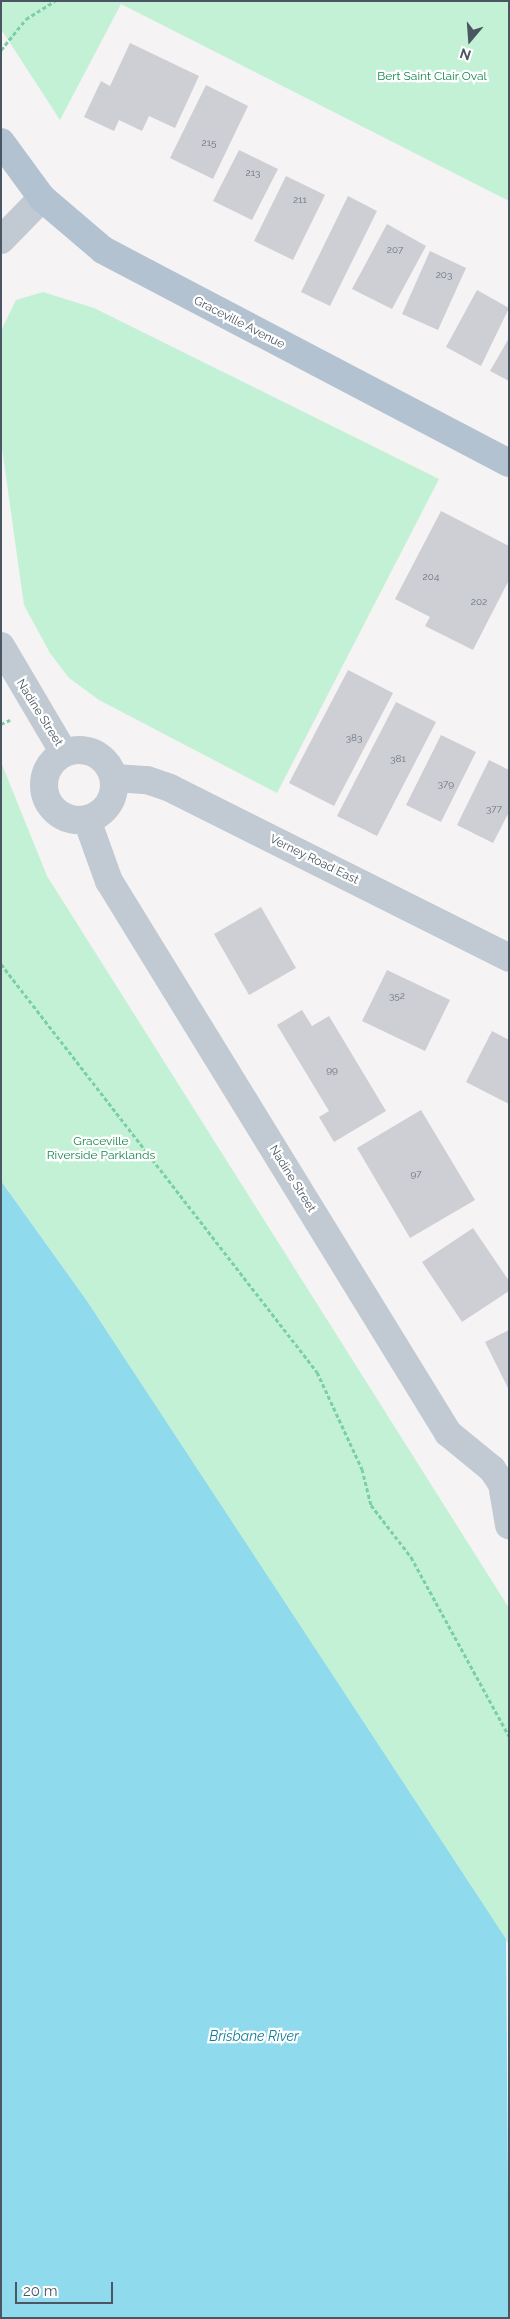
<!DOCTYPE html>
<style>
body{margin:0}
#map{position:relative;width:510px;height:2319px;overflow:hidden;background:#f5f3f3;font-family:Raleway,sans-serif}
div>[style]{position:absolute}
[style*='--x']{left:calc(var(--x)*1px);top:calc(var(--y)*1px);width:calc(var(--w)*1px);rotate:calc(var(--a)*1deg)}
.green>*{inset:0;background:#c3f1d5}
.water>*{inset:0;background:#90daee}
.building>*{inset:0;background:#cdcfd5}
.path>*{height:3px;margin-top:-1.5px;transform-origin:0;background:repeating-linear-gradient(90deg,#7ad0a6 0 4px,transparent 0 6.5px)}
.minor>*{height:28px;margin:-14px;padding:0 14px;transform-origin:14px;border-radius:14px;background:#c1cad2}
.minor>.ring{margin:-14px;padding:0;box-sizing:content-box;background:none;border:28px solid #c1cad2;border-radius:50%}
.major>*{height:28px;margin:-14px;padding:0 14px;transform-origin:14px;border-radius:14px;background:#b3c2d1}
span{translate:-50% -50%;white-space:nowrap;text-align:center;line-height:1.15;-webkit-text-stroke:4.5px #fff;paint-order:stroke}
.number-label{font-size:10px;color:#6b747e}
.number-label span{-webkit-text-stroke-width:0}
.park-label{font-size:12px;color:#17864f}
.street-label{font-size:12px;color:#4a5661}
.water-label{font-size:14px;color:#0c7c9b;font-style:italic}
.frame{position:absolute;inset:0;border:2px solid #4a5661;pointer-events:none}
.north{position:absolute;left:445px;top:15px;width:50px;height:50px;-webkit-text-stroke:4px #fff;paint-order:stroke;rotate:198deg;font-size:14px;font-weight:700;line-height:20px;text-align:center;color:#4a5661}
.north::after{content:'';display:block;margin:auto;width:18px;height:22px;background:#4a5661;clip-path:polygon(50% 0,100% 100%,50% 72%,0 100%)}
.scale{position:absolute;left:15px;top:2282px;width:98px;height:22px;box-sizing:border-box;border:2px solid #4a5661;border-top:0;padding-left:6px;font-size:15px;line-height:18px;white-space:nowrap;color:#4a5661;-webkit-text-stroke:4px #fff;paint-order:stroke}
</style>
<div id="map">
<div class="green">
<div style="clip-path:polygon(1px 1px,509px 1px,509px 201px,121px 4px,60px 120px,1px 29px)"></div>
<div style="clip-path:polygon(43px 292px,94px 308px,439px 479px,277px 793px,99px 700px,69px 678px,50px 653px,24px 605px,1px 441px,1px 331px,16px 300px)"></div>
<div style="clip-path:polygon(1px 762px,47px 876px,509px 1608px,509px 1945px,87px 1301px,1px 1181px)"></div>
</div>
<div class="water">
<div style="clip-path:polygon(1px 1181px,87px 1301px,506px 1939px,509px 2318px,1px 2318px)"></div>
</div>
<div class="building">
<div style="clip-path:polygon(130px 43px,199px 76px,175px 128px,149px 116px,142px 131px,119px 120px,114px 131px,84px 117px,101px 81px,110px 86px)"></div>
<div style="clip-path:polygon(206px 85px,248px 106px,213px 179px,170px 158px)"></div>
<div style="clip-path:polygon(239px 150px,278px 169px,252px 220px,213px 201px)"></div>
<div style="clip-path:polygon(286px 176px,325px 195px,293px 260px,254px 241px)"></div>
<div style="clip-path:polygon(348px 196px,377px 211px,330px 306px,301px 292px)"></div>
<div style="clip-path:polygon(387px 224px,426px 246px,392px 309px,352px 289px)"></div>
<div style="clip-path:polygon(430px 251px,466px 268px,438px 330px,402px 314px)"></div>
<div style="clip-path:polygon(477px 290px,509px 308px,481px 366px,446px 347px)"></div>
<div style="clip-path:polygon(509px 338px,509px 381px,490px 371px)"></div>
<div style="clip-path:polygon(441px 511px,509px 546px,509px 580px,473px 650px,425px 626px,430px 617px,395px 599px)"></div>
<div style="clip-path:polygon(348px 670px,393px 693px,334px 806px,289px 783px)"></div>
<div style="clip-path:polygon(396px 702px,436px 722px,377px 836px,337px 816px)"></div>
<div style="clip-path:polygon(441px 735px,476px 752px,441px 822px,406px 805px)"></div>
<div style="clip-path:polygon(489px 760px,509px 770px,509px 812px,493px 843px,457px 825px)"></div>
<div style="clip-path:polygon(261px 907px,296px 968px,249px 995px,214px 934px)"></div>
<div style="clip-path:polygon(387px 970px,450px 1000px,425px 1051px,362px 1021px)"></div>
<div style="clip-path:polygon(302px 1010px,312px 1026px,329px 1016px,386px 1111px,334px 1142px,319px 1117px,329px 1111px,277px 1025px)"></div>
<div style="clip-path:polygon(492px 1031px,509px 1040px,509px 1104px,466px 1082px)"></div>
<div style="clip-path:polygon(421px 1110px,475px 1200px,410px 1238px,357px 1148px)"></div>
<div style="clip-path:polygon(473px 1228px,509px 1281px,509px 1291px,462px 1322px,422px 1262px)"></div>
<div style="clip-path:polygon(509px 1330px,509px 1390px,485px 1342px)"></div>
</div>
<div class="path">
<div style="--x:1;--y:50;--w:40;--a:-51"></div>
<div style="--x:26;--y:19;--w:34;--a:-32"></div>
<div style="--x:1;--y:724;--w:10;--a:-24"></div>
<div style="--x:1;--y:964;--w:516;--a:52.24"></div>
<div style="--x:317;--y:1372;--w:107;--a:65.1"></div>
<div style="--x:362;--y:1469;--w:37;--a:76"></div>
<div style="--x:371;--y:1505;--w:66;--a:52.4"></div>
<div style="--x:411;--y:1557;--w:204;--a:61.3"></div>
</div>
<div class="minor">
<div style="--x:1;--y:240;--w:59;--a:-45.7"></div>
<div style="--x:1;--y:646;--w:124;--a:59.5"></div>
<div class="ring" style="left:44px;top:750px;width:42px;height:42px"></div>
<div style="--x:115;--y:778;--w:32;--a:4"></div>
<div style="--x:147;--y:780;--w:24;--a:19"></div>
<div style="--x:170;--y:788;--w:379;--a:26.6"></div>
<div style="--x:87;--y:820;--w:65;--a:70.2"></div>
<div style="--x:109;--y:881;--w:648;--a:58.44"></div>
<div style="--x:448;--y:1433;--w:57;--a:39.3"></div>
<div style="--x:492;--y:1469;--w:18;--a:56"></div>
<div style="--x:502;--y:1484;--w:42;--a:80.3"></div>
</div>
<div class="major">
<div style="--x:1;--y:142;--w:69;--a:53.8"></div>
<div style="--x:42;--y:198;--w:80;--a:40.4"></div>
<div style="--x:103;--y:250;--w:458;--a:27.7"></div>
</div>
<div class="number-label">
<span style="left:209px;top:143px">215</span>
<span style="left:253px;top:173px">213</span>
<span style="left:300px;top:200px">211</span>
<span style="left:395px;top:250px">207</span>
<span style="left:444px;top:275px">203</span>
<span style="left:431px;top:577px">204</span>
<span style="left:479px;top:602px">202</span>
<span style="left:354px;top:738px">383</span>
<span style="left:398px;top:759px">381</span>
<span style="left:446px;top:784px">379</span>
<span style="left:494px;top:809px">377</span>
<span style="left:397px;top:996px">352</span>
<span style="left:332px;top:1070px">99</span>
<span style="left:416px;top:1174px">97</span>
</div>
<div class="park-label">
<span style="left:432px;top:77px">Bert Saint Clair Oval</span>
<span style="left:101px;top:1149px">Graceville<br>Riverside Parklands</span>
</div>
<div class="street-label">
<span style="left:239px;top:323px;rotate:27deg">Graceville Avenue</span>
<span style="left:39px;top:713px;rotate:58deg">Nadine Street</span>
<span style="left:314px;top:860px;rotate:26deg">Verney Road East</span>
<span style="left:292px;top:1179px;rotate:58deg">Nadine Street</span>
</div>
<div class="water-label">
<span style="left:254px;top:2036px">Brisbane River</span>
</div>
<div class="frame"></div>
<div class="north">N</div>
<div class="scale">20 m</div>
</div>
